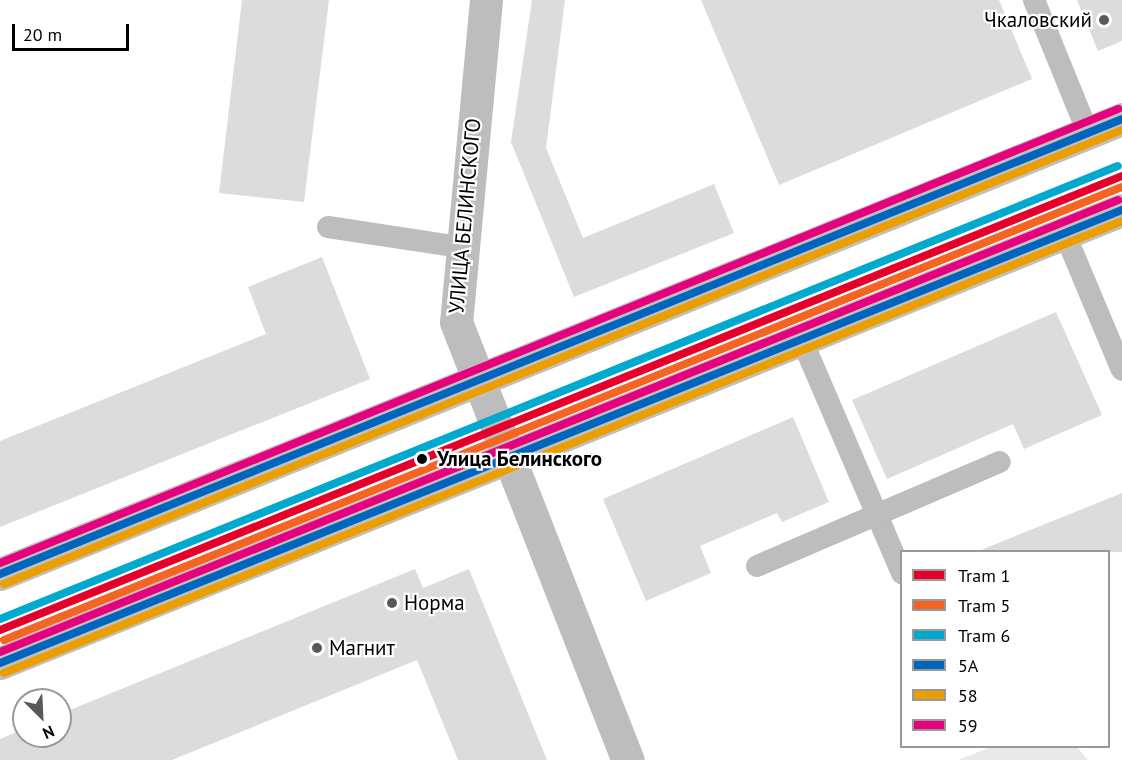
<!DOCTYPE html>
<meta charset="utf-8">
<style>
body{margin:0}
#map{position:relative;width:1122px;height:760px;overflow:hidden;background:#fff;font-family:"PT Sans",sans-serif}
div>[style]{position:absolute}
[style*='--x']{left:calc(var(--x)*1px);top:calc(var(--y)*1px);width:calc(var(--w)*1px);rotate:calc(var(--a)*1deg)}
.green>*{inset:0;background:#e9e9e9}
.building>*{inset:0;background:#dcdcdc}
.lane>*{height:22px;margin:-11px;padding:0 11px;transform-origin:11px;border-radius:11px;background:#bdbdbd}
.street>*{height:33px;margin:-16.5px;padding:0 16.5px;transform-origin:16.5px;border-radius:16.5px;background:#bdbdbd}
.secondary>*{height:33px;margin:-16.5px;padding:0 16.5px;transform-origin:16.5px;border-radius:16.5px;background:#c0c0c0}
.bus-1>*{height:8px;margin:-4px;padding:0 4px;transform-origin:4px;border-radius:4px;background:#0065bd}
.bus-2>*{height:8px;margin:-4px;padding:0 4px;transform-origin:4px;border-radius:4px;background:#eb9e00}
.bus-3>*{height:8px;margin:-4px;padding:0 4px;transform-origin:4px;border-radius:4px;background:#e5007d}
.tram-1>*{height:8px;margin:-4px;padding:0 4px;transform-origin:4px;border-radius:4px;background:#e4002b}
.tram-2>*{height:8px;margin:-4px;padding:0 4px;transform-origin:4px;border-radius:4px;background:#f26522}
.tram-3>*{height:8px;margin:-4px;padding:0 4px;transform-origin:4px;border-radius:4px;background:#00a9ce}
.dots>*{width:16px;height:16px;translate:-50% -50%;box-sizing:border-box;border:3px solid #fff;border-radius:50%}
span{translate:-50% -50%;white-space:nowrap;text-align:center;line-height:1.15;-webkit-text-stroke:4.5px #fff;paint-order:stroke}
.poi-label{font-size:21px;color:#000}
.right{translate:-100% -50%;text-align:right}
.left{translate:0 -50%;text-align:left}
.street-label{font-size:21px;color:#000}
.stop-label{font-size:21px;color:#000;font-weight:700}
.legend{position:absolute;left:900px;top:550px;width:210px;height:198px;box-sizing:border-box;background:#fff;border:2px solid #999;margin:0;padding:8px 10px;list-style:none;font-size:18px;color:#000}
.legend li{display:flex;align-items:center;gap:12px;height:30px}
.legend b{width:30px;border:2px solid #999}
.north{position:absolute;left:12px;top:688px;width:60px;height:60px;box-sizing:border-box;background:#fff;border:2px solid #999;border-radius:50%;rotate:156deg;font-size:16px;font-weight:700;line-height:24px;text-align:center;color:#000}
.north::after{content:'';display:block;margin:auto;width:21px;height:27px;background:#595959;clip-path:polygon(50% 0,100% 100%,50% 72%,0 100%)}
.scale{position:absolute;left:12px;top:24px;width:117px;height:27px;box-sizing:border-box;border:3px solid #000;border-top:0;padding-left:8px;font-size:18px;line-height:21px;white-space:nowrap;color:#000;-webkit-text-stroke:4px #fff;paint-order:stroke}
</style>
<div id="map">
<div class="green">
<div style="clip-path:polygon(991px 747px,1077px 747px,1088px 760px,958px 760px)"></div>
</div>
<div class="building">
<div style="clip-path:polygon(242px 0,329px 0,304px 202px,219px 193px)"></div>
<div style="clip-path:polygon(532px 0,565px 0,546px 148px,583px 238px,714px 184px,734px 233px,574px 297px,511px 142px)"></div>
<div style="clip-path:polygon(701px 0,999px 0,1032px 79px,779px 185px)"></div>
<div style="clip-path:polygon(1077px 0,1122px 0,1122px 41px,1098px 51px)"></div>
<div style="clip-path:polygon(322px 257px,370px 379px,0 527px,0 441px,266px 334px,248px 287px)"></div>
<div style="clip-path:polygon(1056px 312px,1102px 415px,1024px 449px,1013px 424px,887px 479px,852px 400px)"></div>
<div style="clip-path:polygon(793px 417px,829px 502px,782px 522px,777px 513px,700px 546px,711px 573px,646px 601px,603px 499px)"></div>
<div style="clip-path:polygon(1122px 493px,1122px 552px,981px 552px,981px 550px)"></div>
<div style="clip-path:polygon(415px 569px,423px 588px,469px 569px,547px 760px,458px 760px,417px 660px,172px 760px,0 760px,0 739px,24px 729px,24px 736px,60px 736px,60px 714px)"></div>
</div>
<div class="lane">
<div style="--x:1034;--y:0;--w:144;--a:67.9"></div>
<div style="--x:328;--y:227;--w:134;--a:8.6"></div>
<div style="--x:1065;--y:234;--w:147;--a:67.3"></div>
<div style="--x:802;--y:340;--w:254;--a:66.8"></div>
<div style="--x:757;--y:566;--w:264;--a:-23.2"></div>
</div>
<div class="street">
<div style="--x:486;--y:0;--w:323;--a:95.3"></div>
<div style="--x:456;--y:322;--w:471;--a:68.6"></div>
</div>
<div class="secondary">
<div style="--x:0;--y:574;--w:1211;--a:-22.07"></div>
<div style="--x:0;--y:663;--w:1210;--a:-21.99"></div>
</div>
<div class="bus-1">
<div style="--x:0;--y:574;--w:1211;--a:-22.07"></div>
<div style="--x:0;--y:663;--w:1210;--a:-21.99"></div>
</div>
<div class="bus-2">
<div style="--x:4;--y:584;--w:1207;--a:-22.1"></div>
<div style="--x:4;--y:673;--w:1206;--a:-22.01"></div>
</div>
<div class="bus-3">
<div style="--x:0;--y:563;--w:1207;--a:-22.1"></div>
<div style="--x:0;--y:652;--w:1206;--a:-22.01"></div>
</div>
<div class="tram-1">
<div style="--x:0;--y:630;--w:1210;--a:-22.03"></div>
</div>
<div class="tram-2">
<div style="--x:4;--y:640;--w:1206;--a:-22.06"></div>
</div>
<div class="tram-3">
<div style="--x:0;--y:619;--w:1206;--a:-22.06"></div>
</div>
<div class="dots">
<div style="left:1104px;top:20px;background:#595959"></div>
<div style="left:422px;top:459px;background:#000"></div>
<div style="left:392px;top:603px;background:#595959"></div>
<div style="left:317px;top:648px;background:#595959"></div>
</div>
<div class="poi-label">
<span class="right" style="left:1092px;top:20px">Чкаловский</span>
<span class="left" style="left:404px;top:603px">Норма</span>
<span class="left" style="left:329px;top:648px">Магнит</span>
</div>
<div class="street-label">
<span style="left:465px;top:216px;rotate:-85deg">УЛИЦА БЕЛИНСКОГО</span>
</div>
<div class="stop-label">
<span class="left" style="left:437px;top:459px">Улица Белинского</span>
</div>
<ul class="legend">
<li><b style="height:8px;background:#e4002b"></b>Tram 1</li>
<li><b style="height:8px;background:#f26522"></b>Tram 5</li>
<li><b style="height:8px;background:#00a9ce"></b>Tram 6</li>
<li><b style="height:8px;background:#0065bd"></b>5А</li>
<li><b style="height:8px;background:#eb9e00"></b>58</li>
<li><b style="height:8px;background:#e5007d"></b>59</li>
</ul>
<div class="north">N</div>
<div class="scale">20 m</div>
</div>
